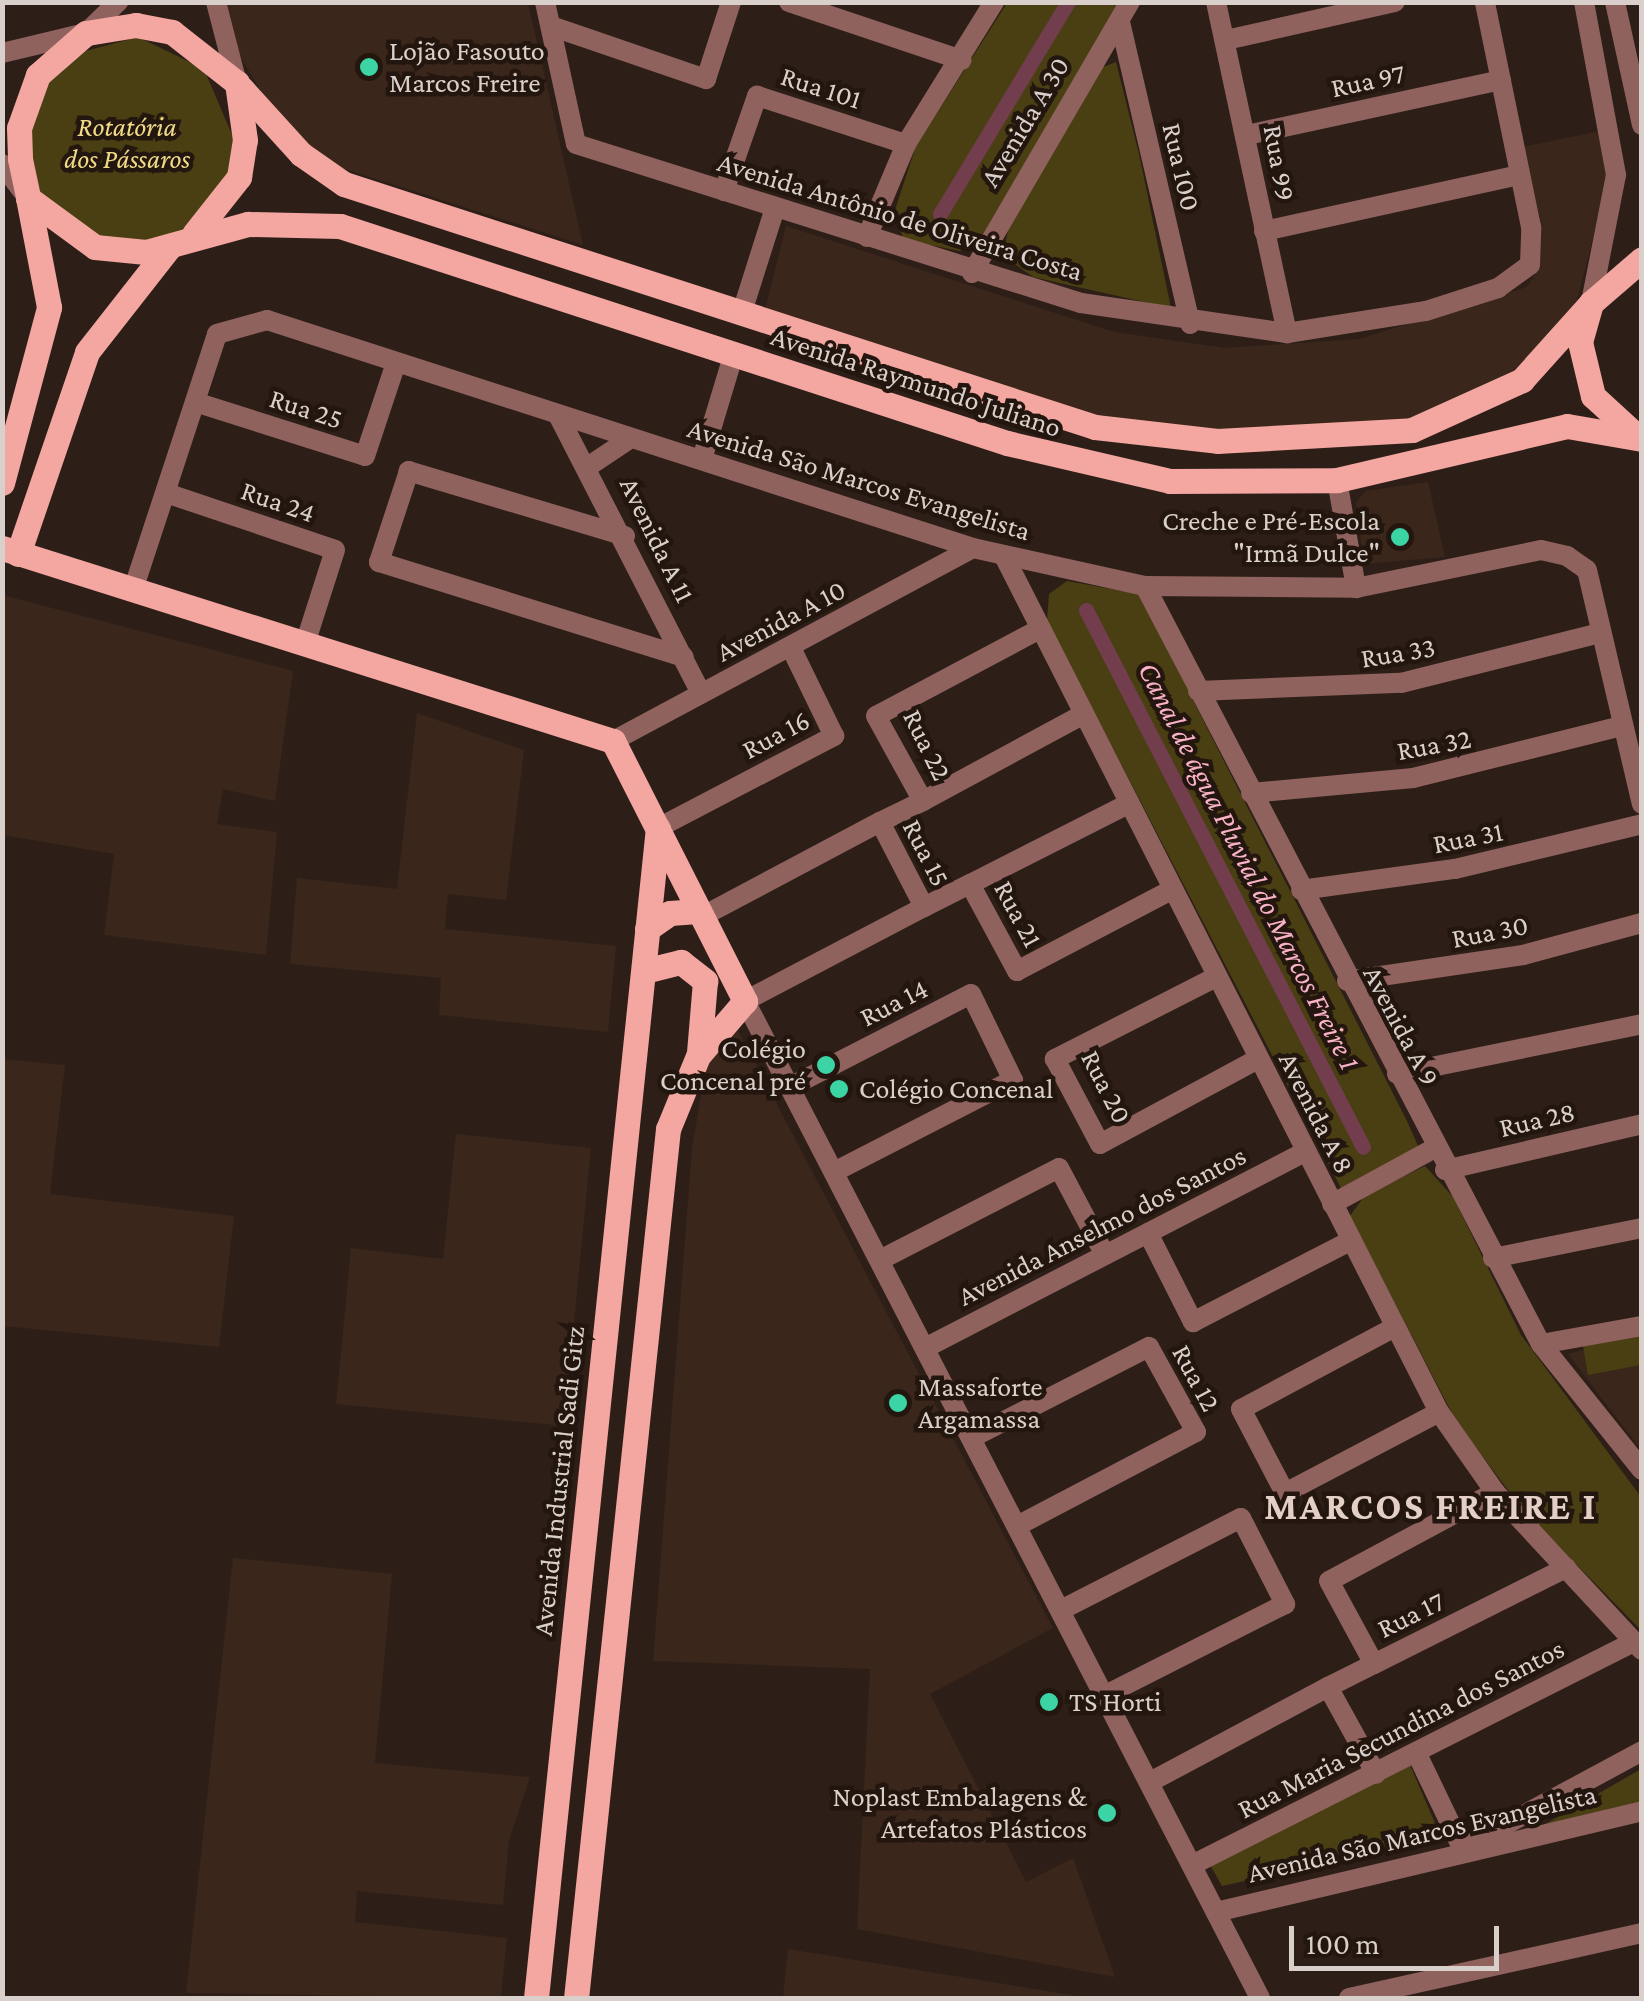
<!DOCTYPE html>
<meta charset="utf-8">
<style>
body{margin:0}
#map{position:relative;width:1644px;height:2001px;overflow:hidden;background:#2d1f18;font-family:"Crimson Pro",serif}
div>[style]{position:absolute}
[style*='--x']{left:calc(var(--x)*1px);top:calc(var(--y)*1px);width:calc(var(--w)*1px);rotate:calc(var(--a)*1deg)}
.built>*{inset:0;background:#3a261b}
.green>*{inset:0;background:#4a3f13}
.canal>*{height:15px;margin:-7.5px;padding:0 7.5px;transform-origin:7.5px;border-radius:7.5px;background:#723d4d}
.minor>*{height:20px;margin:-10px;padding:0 10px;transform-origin:10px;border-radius:10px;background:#90625e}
.major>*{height:25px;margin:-12.5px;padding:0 12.5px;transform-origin:12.5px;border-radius:12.5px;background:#f4a6a0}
.dots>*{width:28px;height:28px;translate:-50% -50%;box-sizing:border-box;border:5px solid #23160f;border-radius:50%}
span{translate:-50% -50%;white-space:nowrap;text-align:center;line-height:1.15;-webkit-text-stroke:9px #23160f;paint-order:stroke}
.poi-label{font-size:28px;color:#dad0cb}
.left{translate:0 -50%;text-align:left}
.right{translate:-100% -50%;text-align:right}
.street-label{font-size:28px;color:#dad0cb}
.park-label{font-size:28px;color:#f1db87;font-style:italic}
.water-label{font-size:30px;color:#f9b2c6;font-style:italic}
.district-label{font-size:38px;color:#e3cfc6;font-weight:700;letter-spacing:2.5px}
.frame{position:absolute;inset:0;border:5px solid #dad0cb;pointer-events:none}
.scale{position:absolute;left:1289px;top:1926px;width:210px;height:45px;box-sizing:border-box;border:5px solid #dad0cb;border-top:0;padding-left:12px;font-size:30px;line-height:35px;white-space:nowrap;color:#dad0cb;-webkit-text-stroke:8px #23160f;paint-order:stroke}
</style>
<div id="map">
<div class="built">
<div style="clip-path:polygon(220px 3px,528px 3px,583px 245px,332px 165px,275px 115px,228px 36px)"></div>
<div style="clip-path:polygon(1600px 131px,1607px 183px,1574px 312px,1531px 364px,1394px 425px,1198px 434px,1097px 419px,765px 309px,786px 226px,1114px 332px,1225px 348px,1359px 339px,1527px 287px,1536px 273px,1523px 147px)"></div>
<div style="clip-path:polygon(1428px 482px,1445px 557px,1364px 564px,1356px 502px,1366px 491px)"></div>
<div style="clip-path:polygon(2px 595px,293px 671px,275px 801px,223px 789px,217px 824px,277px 832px,266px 955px,104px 935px,114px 854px,3px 835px)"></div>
<div style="clip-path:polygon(417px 713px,524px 750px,506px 900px,448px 894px,445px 929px,616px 946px,608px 1032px,439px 1015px,441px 978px,290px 964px,297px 878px,397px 889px)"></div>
<div style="clip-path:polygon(735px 1025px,1053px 1628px,930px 1694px,1026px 1882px,1073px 1858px,1115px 1977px,857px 1929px,870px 1669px,653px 1661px,692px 1148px,708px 1053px)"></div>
<div style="clip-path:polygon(2px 1059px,65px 1065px,50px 1194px,234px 1216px,219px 1347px,3px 1326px)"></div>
<div style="clip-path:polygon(456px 1134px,591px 1148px,564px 1426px,336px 1404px,351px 1248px,443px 1259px)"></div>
<div style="clip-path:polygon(1641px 1334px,1641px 1450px,1568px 1354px)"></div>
<div style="clip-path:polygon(233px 1558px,392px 1574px,375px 1763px,530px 1777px,509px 1840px,503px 1905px,357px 1891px,355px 1922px,507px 1938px,501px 1998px,186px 1993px)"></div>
<div style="clip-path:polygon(788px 1949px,1090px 1998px,783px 1998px)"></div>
</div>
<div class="green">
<div style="clip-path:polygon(1007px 3px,1118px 3px,980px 240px,960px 251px,904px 240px,894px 213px,916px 146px)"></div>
<div style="clip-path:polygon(138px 37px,204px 69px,233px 137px,228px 175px,183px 233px,111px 248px,32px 190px,31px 99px,67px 56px)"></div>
<div style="clip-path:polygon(1116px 62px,1139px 154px,1171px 308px,1033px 277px,1003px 256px,1008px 230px,1103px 67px)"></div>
<div style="clip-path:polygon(1067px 581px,1139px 594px,1407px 1121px,1418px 1146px,1342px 1190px,1047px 621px,1049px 594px)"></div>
<div style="clip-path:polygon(1425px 1166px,1453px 1197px,1521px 1335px,1641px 1497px,1641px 1630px,1524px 1511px,1457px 1423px,1350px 1216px,1365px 1195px)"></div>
<div style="clip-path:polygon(1641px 1334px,1641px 1365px,1588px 1375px,1583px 1346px)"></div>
<div style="clip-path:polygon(1410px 1765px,1441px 1837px,1222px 1886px,1209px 1863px)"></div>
<div style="clip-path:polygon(1641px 1769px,1641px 1802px,1542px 1826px)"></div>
</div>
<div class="canal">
<div style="--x:940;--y:214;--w:248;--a:-58.9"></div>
<div style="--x:1086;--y:610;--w:604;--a:62.71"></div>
</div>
<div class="minor">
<div style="--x:216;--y:2;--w:84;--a:75.5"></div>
<div style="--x:545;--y:2;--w:145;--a:77.7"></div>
<div style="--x:576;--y:144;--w:529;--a:17.48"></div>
<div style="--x:1081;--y:303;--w:208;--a:8.3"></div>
<div style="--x:1287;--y:333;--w:141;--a:-9"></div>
<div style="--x:1426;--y:311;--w:76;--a:-17.7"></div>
<div style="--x:1498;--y:288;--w:39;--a:-36"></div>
<div style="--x:1530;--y:265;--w:38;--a:-88"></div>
<div style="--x:1531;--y:227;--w:230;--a:-101.6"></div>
<div style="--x:789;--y:2;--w:182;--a:18.6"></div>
<div style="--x:1216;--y:2;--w:339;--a:77.9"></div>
<div style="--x:1584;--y:2;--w:176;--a:79.5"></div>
<div style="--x:1616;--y:175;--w:130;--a:101.1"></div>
<div style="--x:1615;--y:2;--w:126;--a:77.6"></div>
<div style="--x:1120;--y:22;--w:310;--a:76.9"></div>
<div style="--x:551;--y:26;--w:164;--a:18.9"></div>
<div style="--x:706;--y:79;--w:81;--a:-72"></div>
<div style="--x:1226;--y:40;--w:173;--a:-12.7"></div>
<div style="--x:2;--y:53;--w:86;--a:-13.4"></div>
<div style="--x:86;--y:33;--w:45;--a:-44.1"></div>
<div style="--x:1247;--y:135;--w:260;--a:-12.2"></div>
<div style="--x:2;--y:164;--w:38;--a:53"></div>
<div style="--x:724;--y:191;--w:101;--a:-70.8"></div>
<div style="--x:757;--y:96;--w:157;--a:17.9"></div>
<div style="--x:1264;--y:231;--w:260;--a:-12.4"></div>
<div style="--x:867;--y:237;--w:101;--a:-67.2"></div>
<div style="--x:906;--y:144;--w:167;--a:-58.2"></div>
<div style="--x:972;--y:273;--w:314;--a:-59.8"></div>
<div style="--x:742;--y:312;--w:109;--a:-72.4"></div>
<div style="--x:195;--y:402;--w:178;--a:17.6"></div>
<div style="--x:365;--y:456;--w:98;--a:-71.6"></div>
<div style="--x:558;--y:415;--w:313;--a:62.8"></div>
<div style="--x:702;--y:459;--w:108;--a:-73.2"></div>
<div style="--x:589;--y:466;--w:50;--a:-33.7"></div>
<div style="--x:1337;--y:480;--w:110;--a:80"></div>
<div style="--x:166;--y:493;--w:178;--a:18.6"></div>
<div style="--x:335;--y:550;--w:99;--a:107.7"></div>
<div style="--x:625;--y:536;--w:226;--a:-163.3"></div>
<div style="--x:409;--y:471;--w:96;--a:108.2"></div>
<div style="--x:379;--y:562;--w:319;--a:17.3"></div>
<div style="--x:1005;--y:558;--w:958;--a:63.06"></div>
<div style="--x:1439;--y:1412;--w:98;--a:55"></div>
<div style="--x:1495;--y:1492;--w:216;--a:47.1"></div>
<div style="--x:1145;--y:586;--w:855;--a:62.42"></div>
<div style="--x:1541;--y:1344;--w:161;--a:51.3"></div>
<div style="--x:133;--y:590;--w:269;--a:-71.8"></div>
<div style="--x:217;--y:334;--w:52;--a:-15.6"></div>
<div style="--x:267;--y:320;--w:742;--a:17.9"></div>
<div style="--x:973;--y:548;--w:176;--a:12.5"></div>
<div style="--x:1145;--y:586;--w:211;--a:0.5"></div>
<div style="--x:1356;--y:588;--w:189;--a:-11.6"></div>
<div style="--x:1541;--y:550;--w:27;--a:13"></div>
<div style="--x:1567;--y:556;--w:24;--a:35"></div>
<div style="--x:1587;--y:570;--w:240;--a:76.8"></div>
<div style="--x:1038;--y:630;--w:183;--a:152"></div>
<div style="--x:876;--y:716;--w:97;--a:61.1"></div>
<div style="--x:923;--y:801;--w:179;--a:-28.4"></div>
<div style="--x:1198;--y:691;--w:203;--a:-2.3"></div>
<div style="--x:1401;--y:683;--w:205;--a:-14.1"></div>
<div style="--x:613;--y:741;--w:408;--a:-28.2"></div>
<div style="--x:1251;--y:793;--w:163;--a:-5.3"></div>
<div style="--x:1413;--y:778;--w:215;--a:-14"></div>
<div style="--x:1126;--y:805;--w:175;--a:153.1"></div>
<div style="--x:970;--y:884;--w:99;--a:61.6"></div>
<div style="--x:1017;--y:971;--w:174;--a:-27.7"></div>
<div style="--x:880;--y:822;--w:48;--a:-26"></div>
<div style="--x:658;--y:828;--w:199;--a:-27.6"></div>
<div style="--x:834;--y:736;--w:98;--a:-116"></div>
<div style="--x:1301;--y:890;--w:155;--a:-7.8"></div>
<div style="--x:1455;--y:869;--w:192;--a:-13.5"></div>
<div style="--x:924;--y:907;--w:51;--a:-26.6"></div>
<div style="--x:703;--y:916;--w:200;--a:-28"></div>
<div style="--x:880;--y:822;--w:96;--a:62.6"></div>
<div style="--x:924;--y:907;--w:202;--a:152.3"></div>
<div style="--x:745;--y:1001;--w:1122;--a:62.68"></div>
<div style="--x:1216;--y:977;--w:181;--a:153"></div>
<div style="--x:1055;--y:1059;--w:96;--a:62.1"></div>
<div style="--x:1100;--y:1144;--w:179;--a:-28.3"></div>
<div style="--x:1347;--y:981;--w:178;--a:-8.4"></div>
<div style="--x:1523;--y:955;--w:123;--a:-15.1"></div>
<div style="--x:1397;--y:1074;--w:250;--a:-11.5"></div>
<div style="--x:790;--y:1087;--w:203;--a:-27.2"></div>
<div style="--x:971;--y:994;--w:96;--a:64"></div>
<div style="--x:1013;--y:1080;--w:201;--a:152.8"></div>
<div style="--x:1445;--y:1170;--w:202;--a:-13.1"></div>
<div style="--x:1332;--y:1204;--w:115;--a:-28.6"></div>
<div style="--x:1148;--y:1233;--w:100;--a:63.2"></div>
<div style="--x:1193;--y:1322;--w:177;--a:-27.3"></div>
<div style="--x:1493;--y:1258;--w:152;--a:-11.4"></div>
<div style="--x:880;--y:1260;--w:201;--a:-27.2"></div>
<div style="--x:1059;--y:1168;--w:98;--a:62.1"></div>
<div style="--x:1393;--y:1328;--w:172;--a:151.9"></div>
<div style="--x:1241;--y:1409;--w:95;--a:62.4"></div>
<div style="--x:1285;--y:1493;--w:174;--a:-27.7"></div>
<div style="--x:1541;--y:1344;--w:103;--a:-10.1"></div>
<div style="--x:925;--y:1348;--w:428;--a:-27.3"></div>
<div style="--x:971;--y:1438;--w:200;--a:-27.1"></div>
<div style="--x:1149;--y:1347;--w:97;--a:61.1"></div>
<div style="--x:1196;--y:1432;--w:202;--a:152.3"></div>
<div style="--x:1495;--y:1492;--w:188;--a:151.8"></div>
<div style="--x:1329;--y:1581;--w:94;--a:61.5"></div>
<div style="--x:1374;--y:1664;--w:215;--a:-26.6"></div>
<div style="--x:1061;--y:1610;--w:202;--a:-27.1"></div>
<div style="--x:1241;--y:1518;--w:97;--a:62.9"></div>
<div style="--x:1285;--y:1604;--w:201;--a:153.1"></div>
<div style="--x:1328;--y:1687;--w:51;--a:-26.6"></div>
<div style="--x:1417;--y:1754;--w:104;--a:64.4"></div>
<div style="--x:1462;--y:1848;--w:204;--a:-28.3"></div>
<div style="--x:1150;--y:1782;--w:202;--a:-28.1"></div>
<div style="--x:1328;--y:1687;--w:99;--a:61.1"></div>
<div style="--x:1194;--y:1864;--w:493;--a:-26.8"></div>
<div style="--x:1216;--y:1912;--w:438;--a:-13.3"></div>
<div style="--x:1349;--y:1998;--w:300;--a:-12.5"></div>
</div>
<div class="major">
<div style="--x:241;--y:88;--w:89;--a:47.7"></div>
<div style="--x:301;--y:154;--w:52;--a:34.9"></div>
<div style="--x:344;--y:184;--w:789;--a:17.93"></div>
<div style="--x:1095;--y:427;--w:123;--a:6.5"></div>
<div style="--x:1217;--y:441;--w:195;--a:-3.2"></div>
<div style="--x:1412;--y:430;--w:121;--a:-24.4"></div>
<div style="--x:1522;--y:380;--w:103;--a:-48.1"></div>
<div style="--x:194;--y:234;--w:73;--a:-51.7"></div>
<div style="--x:239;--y:177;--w:37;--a:-81"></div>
<div style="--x:245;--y:140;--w:58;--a:-98"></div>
<div style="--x:237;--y:83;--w:83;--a:-141.9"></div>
<div style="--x:172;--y:32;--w:37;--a:-169"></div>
<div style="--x:136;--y:25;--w:51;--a:170.9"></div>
<div style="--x:86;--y:33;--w:64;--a:138.8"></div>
<div style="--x:38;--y:75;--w:56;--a:109.7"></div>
<div style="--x:19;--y:128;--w:31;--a:88"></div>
<div style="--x:20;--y:159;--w:40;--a:78"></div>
<div style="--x:28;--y:198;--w:83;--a:36.2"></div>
<div style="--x:95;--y:247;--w:51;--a:5.6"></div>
<div style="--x:146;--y:252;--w:106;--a:-15.4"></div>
<div style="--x:248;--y:224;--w:92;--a:1.2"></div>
<div style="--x:340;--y:226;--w:701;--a:18.02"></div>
<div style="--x:1007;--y:443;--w:167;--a:13.1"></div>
<div style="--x:1170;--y:481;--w:167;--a:-0.3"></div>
<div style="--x:1337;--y:480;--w:236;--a:-13.2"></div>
<div style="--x:1567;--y:426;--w:76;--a:9.8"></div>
<div style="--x:1630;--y:430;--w:50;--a:-137.4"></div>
<div style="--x:1593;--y:396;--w:56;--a:-103.5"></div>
<div style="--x:1580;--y:342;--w:41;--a:-74.2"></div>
<div style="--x:1591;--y:303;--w:67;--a:-40.8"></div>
<div style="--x:2;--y:483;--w:182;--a:-75"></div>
<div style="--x:49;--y:307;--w:111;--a:-100.9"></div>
<div style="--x:2;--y:548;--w:641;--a:17.53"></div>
<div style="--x:613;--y:741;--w:292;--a:63.1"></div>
<div style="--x:745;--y:1001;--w:72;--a:130.5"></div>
<div style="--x:698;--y:1056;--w:79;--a:112.3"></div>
<div style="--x:668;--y:1129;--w:874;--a:96.04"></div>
<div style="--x:18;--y:554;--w:213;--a:-71.1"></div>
<div style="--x:87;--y:352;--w:135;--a:-51.9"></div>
<div style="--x:647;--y:929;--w:28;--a:-35"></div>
<div style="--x:670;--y:913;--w:28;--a:-4"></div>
<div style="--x:644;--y:971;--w:38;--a:-14"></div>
<div style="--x:681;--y:962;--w:31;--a:38"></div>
<div style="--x:705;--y:981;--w:71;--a:94.8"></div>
<div style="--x:536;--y:1998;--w:1176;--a:-84.05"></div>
</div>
<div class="dots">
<div style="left:369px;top:67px;background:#3cd4a4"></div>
<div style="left:1400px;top:537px;background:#3cd4a4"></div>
<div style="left:826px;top:1065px;background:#3cd4a4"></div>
<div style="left:839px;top:1089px;background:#3cd4a4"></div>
<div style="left:898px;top:1403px;background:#3cd4a4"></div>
<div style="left:1049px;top:1702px;background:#3cd4a4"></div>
<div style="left:1107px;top:1813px;background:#3cd4a4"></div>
</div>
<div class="poi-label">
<span class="left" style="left:389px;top:67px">Lojão Fasouto<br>Marcos Freire</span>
<span class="right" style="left:1380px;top:537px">Creche e Pré-Escola<br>"Irmã Dulce"</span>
<span class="right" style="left:806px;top:1065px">Colégio<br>Concenal pré</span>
<span class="left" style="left:859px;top:1089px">Colégio Concenal</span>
<span class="left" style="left:918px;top:1403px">Massaforte<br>Argamassa</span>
<span class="left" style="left:1069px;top:1702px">TS Horti</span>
<span class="right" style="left:1087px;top:1813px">Noplast Embalagens &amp;<br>Artefatos Plásticos</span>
</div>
<div class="street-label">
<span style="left:1368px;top:81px;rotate:-12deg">Rua 97</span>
<span style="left:821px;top:88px;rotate:18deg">Rua 101</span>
<span style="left:1025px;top:122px;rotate:-59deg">Avenida A 30</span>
<span style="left:1279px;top:163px;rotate:80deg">Rua 99</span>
<span style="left:1181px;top:167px;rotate:77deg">Rua 100</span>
<span style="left:900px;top:217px;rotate:17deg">Avenida Antônio de Oliveira Costa</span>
<span style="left:916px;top:382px;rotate:18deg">Avenida Raymundo Juliano</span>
<span style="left:306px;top:409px;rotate:18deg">Rua 25</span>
<span style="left:859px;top:480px;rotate:17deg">Avenida São Marcos Evangelista</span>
<span style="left:278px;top:502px;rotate:19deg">Rua 24</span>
<span style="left:657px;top:540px;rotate:64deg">Avenida A 11</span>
<span style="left:781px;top:621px;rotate:-28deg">Avenida A 10</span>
<span style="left:1398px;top:653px;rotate:-9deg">Rua 33</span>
<span style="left:776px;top:735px;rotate:-28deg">Rua 16</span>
<span style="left:927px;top:745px;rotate:64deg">Rua 22</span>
<span style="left:1434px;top:745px;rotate:-10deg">Rua 32</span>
<span style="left:1468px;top:838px;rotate:-11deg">Rua 31</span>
<span style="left:926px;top:853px;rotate:63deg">Rua 15</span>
<span style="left:1018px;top:914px;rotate:62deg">Rua 21</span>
<span style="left:1490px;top:932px;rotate:-11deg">Rua 30</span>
<span style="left:894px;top:1003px;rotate:-27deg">Rua 14</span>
<span style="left:1401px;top:1026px;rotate:62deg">Avenida A 9</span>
<span style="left:1106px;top:1087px;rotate:63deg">Rua 20</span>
<span style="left:1316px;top:1113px;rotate:63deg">Avenida A 8</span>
<span style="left:1537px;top:1120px;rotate:-13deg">Rua 28</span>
<span style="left:1102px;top:1226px;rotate:-27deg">Avenida Anselmo dos Santos</span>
<span style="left:1196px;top:1378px;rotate:62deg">Rua 12</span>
<span style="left:559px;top:1481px;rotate:-84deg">Avenida Industrial Sadi Gitz</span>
<span style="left:1411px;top:1615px;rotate:-26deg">Rua 17</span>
<span style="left:1401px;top:1729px;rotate:-27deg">Rua Maria Secundina dos Santos</span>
<span style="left:1422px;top:1834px;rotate:-13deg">Avenida São Marcos Evangelista</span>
</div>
<div class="park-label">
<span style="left:127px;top:143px">Rotatória<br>dos Pássaros</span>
</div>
<div class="water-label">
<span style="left:1249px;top:866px;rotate:63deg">Canal de água Pluvial do Marcos Freire 1</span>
</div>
<div class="district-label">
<span style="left:1431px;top:1507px">MARCOS FREIRE I</span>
</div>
<div class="frame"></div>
<div class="scale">100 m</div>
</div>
